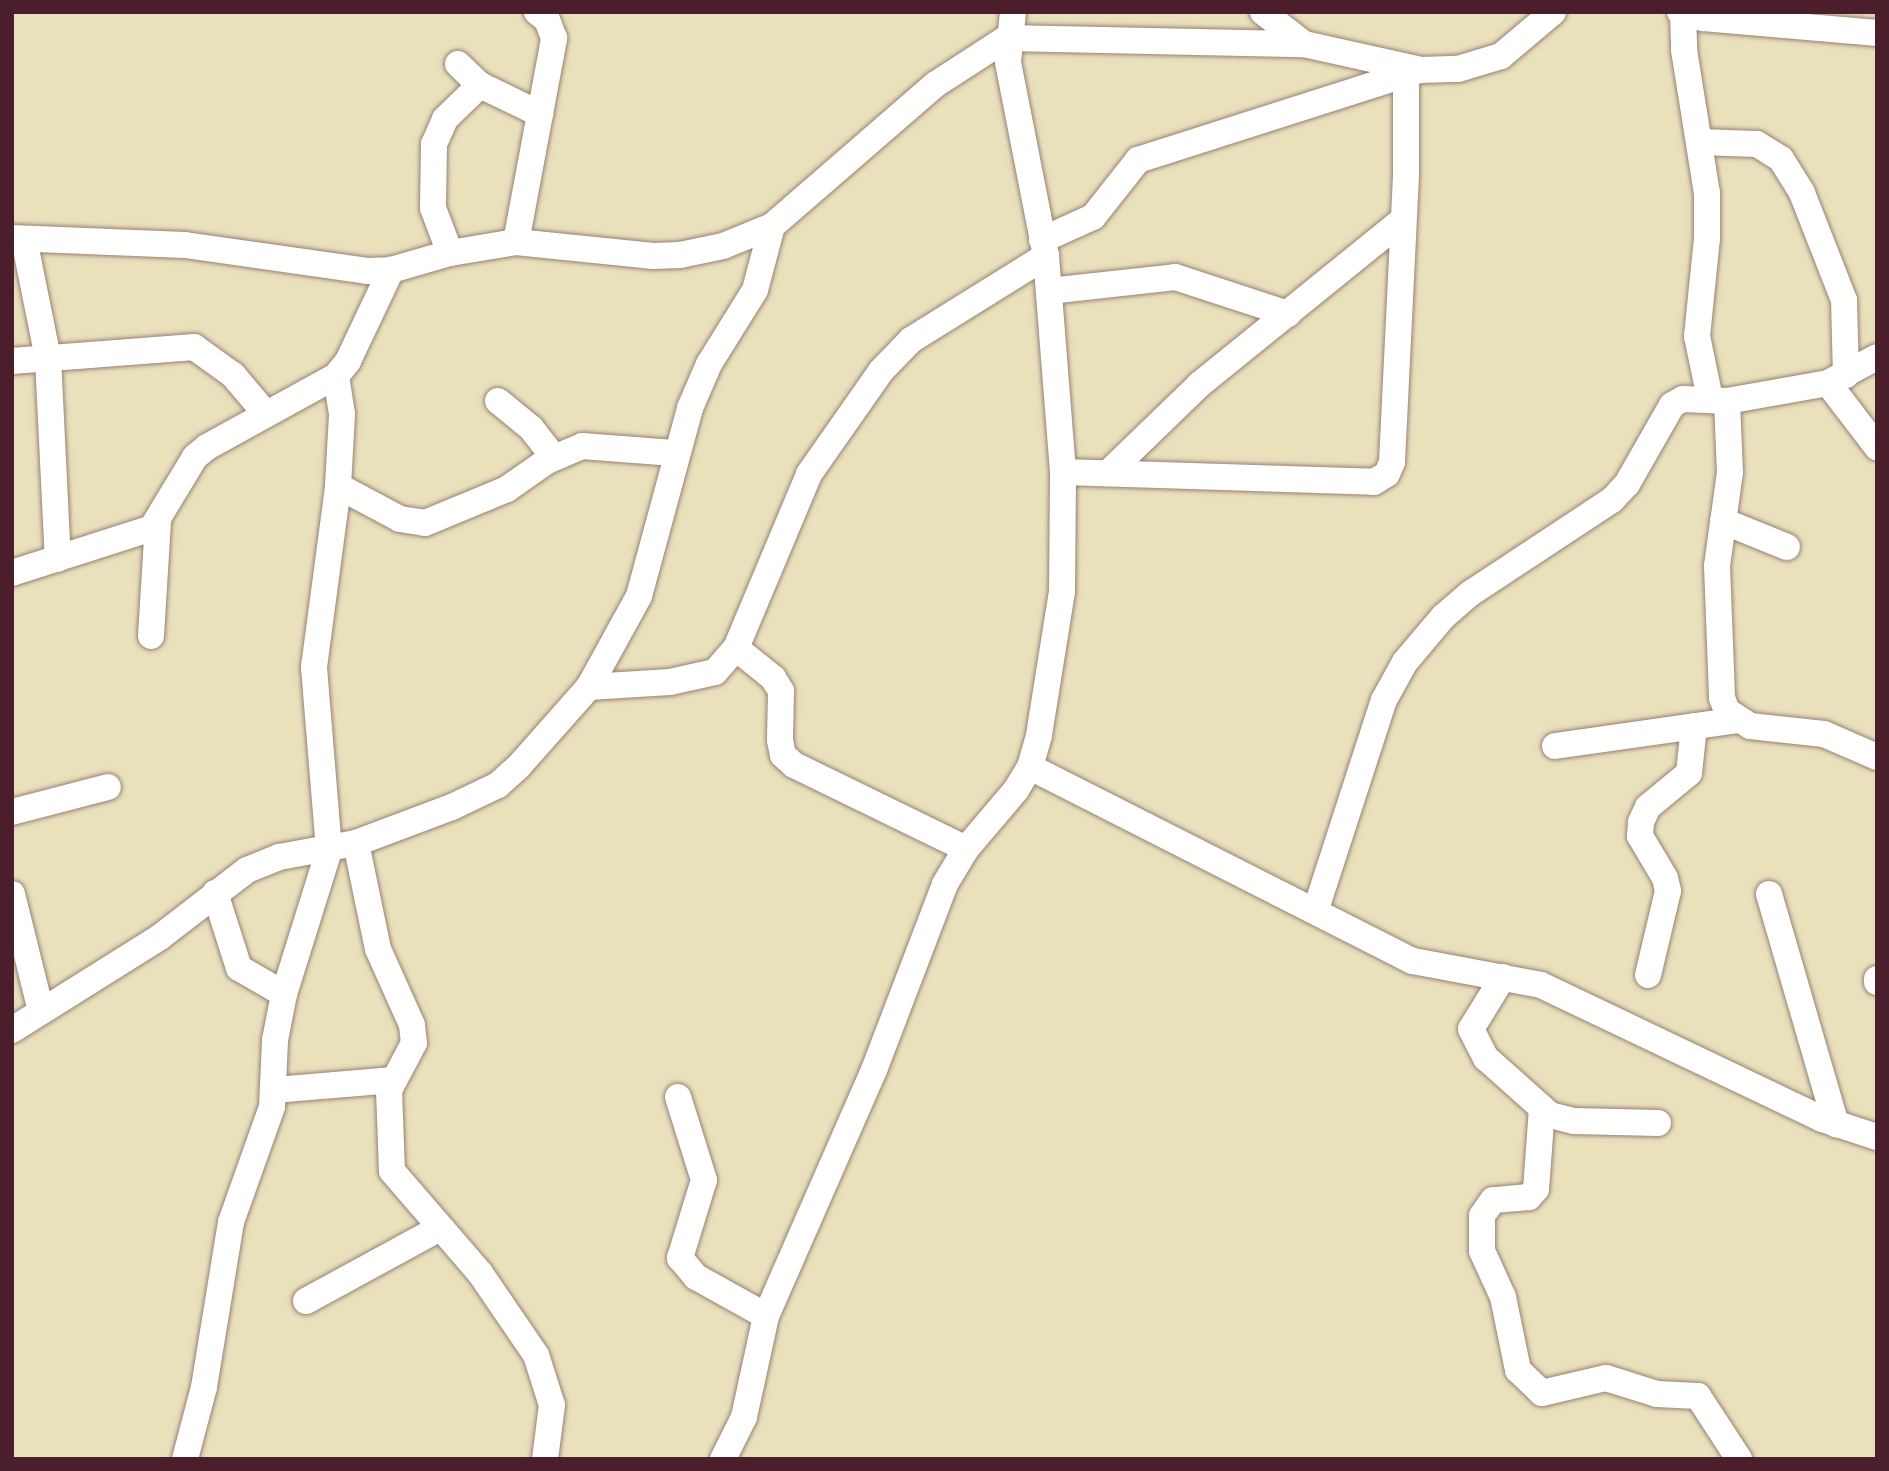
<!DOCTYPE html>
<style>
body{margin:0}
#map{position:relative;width:1889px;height:1471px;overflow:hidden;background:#e9e0bc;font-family:"Libre Bodoni",serif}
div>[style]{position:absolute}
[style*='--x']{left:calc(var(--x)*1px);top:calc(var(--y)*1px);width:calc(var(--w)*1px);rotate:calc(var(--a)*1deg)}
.roads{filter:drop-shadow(0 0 2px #9a8074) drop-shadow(0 0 2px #9a8074)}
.minor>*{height:26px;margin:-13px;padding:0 13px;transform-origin:13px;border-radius:13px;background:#fff}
span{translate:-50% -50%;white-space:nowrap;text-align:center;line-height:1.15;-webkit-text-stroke:6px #fdfcf7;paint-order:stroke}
.frame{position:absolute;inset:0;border:14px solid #4a1f2b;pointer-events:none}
</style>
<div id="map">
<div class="roads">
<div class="minor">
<div style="--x:1263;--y:12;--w:52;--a:38"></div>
<div style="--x:1680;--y:12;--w:24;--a:15"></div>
<div style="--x:1703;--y:18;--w:175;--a:4.9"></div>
<div style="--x:1683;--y:14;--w:36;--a:88"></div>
<div style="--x:1684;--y:50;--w:145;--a:80.9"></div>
<div style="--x:1707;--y:193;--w:45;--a:90"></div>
<div style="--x:1707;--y:238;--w:99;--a:95.8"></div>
<div style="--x:1697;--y:336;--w:64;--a:78.3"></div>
<div style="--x:458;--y:64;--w:30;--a:44"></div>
<div style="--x:480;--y:85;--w:67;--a:25.8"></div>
<div style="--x:1699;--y:142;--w:58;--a:2"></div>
<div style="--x:1757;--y:144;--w:28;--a:32"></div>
<div style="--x:1781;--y:159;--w:40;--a:58"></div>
<div style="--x:1802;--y:193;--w:115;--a:68.6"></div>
<div style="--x:1844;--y:300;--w:75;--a:88.5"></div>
<div style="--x:12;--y:238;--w:173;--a:2.3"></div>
<div style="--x:185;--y:245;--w:184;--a:8.1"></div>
<div style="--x:367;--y:271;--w:24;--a:-2"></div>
<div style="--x:391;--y:270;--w:61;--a:-16.1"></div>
<div style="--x:450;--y:253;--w:67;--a:-9.5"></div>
<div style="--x:516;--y:242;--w:138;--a:5.8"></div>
<div style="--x:653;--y:256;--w:27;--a:-2"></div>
<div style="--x:680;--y:255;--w:44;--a:-11.8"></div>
<div style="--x:723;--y:246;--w:53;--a:-22.2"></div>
<div style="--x:772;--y:226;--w:217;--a:-40.9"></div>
<div style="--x:936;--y:84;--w:85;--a:-32.9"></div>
<div style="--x:1007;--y:38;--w:297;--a:1.2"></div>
<div style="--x:1304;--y:44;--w:120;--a:12.5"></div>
<div style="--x:1421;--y:70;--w:37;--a:-2"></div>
<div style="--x:1458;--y:69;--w:45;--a:-16.8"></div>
<div style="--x:1501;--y:56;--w:68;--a:-40.2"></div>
<div style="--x:24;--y:239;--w:121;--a:78.6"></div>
<div style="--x:48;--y:358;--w:201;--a:87.2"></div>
<div style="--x:1042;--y:240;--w:56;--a:-24.3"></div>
<div style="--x:1093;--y:217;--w:73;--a:-51.7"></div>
<div style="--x:1138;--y:160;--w:293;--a:-17.7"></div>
<div style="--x:516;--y:242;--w:208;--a:-79.4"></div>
<div style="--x:554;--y:38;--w:19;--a:-111"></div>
<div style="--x:547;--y:20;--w:13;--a:-141"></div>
<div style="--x:450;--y:253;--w:48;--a:-110.7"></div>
<div style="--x:433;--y:208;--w:64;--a:-89.1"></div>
<div style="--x:434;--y:144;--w:27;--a:-66"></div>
<div style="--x:445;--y:119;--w:49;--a:-44.2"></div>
<div style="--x:1049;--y:291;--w:127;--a:-6.3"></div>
<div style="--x:1175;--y:277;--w:119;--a:18.1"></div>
<div style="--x:12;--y:361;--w:183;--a:-4.4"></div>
<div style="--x:194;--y:347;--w:48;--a:35.7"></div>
<div style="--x:233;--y:375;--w:51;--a:49.8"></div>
<div style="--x:1828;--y:383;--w:81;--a:52.6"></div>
<div style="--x:498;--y:401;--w:43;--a:39.3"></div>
<div style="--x:531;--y:428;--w:37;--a:52"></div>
<div style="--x:1727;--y:401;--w:71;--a:87.6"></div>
<div style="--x:1730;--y:472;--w:95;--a:97.9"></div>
<div style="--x:1717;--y:566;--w:132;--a:87.8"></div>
<div style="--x:1722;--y:698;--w:14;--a:69"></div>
<div style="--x:1727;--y:711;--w:27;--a:33"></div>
<div style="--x:1750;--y:726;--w:74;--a:6.2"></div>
<div style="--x:1824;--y:734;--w:58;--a:23.5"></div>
<div style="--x:1063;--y:472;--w:311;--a:1.8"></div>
<div style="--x:1374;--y:482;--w:15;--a:-32"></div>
<div style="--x:1387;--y:474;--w:13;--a:-67"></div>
<div style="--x:1392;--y:462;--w:289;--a:-87.2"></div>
<div style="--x:1406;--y:173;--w:98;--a:-90"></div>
<div style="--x:1108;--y:473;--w:127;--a:-44"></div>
<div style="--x:1199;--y:385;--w:262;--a:-39"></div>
<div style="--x:338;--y:486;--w:70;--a:28"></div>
<div style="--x:400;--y:519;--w:25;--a:9"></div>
<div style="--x:425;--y:523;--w:89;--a:-22.5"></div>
<div style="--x:507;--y:489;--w:49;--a:-35"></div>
<div style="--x:547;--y:461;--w:38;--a:-23"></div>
<div style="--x:582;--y:446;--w:92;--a:4.4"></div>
<div style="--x:1723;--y:521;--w:69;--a:22.1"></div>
<div style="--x:12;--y:573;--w:147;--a:-17.8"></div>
<div style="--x:152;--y:528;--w:83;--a:-58.8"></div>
<div style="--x:195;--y:457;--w:16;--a:-40"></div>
<div style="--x:207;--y:447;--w:147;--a:-28.8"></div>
<div style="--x:336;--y:376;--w:19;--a:-51"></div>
<div style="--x:348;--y:361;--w:101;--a:-64.7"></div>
<div style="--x:151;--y:636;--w:115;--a:-86.5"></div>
<div style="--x:736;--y:648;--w:48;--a:39"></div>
<div style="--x:773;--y:678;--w:15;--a:58"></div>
<div style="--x:781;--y:691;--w:49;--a:91.2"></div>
<div style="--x:780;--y:740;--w:15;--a:79"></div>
<div style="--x:783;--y:755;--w:15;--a:42"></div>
<div style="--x:794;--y:765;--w:191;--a:26"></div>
<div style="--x:589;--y:687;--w:81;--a:-3.5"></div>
<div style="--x:670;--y:682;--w:46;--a:-12.5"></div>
<div style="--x:715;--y:672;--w:32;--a:-49"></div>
<div style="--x:736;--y:648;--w:189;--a:-67.2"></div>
<div style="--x:809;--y:474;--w:126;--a:-55"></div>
<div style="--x:881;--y:371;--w:43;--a:-45.9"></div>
<div style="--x:911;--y:340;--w:159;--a:-31.9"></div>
<div style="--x:1555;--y:746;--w:184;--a:-8.1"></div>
<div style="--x:1030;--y:767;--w:429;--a:26.9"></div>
<div style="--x:1413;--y:961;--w:130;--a:10.6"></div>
<div style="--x:1541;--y:985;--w:311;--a:25.5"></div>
<div style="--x:1822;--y:1119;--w:58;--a:18.1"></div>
<div style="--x:12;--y:812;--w:99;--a:-14.6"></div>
<div style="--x:356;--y:843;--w:108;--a:78.3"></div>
<div style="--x:378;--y:949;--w:83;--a:65.9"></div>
<div style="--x:412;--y:1025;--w:18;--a:84"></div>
<div style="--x:414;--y:1043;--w:53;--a:118"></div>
<div style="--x:389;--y:1090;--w:81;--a:87.9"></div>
<div style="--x:392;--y:1171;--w:135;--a:49.2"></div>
<div style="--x:480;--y:1273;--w:99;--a:55.7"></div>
<div style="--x:536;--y:1355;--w:52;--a:72.3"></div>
<div style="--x:552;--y:1405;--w:54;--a:97.4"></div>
<div style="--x:215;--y:893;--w:79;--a:72.3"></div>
<div style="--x:239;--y:968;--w:52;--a:30"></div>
<div style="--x:12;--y:894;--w:121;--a:76.1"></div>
<div style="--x:1769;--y:894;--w:240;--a:73.8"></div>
<div style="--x:1316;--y:909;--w:220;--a:-72"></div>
<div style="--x:1384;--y:700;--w:43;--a:-61.1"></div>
<div style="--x:1405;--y:662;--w:59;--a:-49.8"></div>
<div style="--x:1443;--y:617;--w:37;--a:-41"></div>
<div style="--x:1471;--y:593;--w:169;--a:-33.4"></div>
<div style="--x:1612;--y:500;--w:22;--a:-47"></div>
<div style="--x:1627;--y:484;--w:91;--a:-60.3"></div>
<div style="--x:1672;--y:405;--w:13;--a:-29"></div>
<div style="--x:1683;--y:399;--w:44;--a:2.6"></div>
<div style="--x:1727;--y:401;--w:103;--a:-10.1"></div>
<div style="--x:1828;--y:383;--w:55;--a:-28"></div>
<div style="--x:1648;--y:975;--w:86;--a:-76.6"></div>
<div style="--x:1668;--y:891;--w:13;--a:-103"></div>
<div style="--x:1665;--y:878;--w:49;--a:-120.8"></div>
<div style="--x:1640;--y:836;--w:14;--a:-86"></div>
<div style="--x:1641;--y:822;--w:17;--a:-65"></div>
<div style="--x:1648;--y:807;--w:53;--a:-39.7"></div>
<div style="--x:1689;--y:773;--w:47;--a:-83.9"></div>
<div style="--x:1503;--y:977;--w:61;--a:121.6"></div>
<div style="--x:1471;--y:1029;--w:33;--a:63"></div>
<div style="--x:1486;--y:1058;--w:86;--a:41.7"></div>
<div style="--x:1550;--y:1115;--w:25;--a:14"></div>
<div style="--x:1574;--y:1121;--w:84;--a:1.4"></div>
<div style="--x:1877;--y:979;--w:3;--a:90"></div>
<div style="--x:12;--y:1030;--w:175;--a:-32.1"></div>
<div style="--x:160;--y:937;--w:110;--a:-37.6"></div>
<div style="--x:247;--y:870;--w:35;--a:-22"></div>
<div style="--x:279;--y:857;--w:78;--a:-10.3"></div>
<div style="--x:356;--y:843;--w:103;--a:-20.6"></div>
<div style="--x:452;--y:807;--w:51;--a:-25.6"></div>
<div style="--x:498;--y:785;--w:28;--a:-42"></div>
<div style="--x:519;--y:766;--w:106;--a:-48.5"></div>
<div style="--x:589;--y:687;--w:104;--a:-61.2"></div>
<div style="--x:639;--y:596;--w:195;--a:-74.8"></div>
<div style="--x:690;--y:408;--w:48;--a:-66.6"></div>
<div style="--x:709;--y:364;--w:87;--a:-58.1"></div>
<div style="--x:755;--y:290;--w:66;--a:-75.1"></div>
<div style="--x:274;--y:1090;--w:119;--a:-4.8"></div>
<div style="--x:678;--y:1097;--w:87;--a:72.6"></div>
<div style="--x:704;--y:1180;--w:82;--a:107.1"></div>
<div style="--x:680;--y:1258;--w:25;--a:50"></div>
<div style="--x:696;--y:1277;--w:80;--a:29.1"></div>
<div style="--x:1542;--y:1108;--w:81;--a:94.2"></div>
<div style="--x:1536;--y:1189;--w:11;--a:131"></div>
<div style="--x:1529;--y:1197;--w:36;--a:175"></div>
<div style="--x:1493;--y:1200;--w:19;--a:125"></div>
<div style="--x:1482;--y:1216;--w:35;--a:90"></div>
<div style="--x:1482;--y:1251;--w:51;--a:65.5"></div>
<div style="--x:1503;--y:1297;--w:75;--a:78.4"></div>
<div style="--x:1518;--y:1370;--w:33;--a:44"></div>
<div style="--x:1542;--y:1393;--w:66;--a:-13.2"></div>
<div style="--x:1606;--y:1378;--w:53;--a:17.4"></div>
<div style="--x:1657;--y:1394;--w:41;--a:2.8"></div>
<div style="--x:1698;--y:1396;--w:75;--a:56.9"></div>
<div style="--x:306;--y:1301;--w:153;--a:-28.6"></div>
<div style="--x:185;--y:1459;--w:74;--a:-75.2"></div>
<div style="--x:204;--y:1387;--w:167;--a:-80.7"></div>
<div style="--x:231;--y:1222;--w:122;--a:-70.4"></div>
<div style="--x:272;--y:1107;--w:67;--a:-87.4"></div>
<div style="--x:275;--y:1040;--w:47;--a:-78.9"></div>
<div style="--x:284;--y:994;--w:151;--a:-72.6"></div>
<div style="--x:329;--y:850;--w:184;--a:-94.7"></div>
<div style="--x:314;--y:667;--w:183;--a:-82.4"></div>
<div style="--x:338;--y:486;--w:72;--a:-86.8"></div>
<div style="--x:342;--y:414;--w:38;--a:-99"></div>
<div style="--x:723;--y:1459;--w:47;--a:-63.4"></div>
<div style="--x:744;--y:1417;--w:103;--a:-77.7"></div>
<div style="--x:766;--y:1316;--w:269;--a:-66.3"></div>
<div style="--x:874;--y:1070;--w:199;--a:-69.1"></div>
<div style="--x:945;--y:884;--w:41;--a:-59"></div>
<div style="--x:966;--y:849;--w:77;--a:-49.7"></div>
<div style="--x:1016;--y:790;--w:27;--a:-59"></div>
<div style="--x:1030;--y:767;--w:33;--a:-74"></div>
<div style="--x:1039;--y:735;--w:145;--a:-80.9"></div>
<div style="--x:1062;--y:592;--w:120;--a:-89.5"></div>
<div style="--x:1063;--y:472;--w:217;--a:-94.5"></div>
<div style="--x:1046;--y:256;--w:198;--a:-101.1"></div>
<div style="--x:1008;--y:62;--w:50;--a:-84.3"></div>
</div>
</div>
<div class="frame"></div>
</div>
